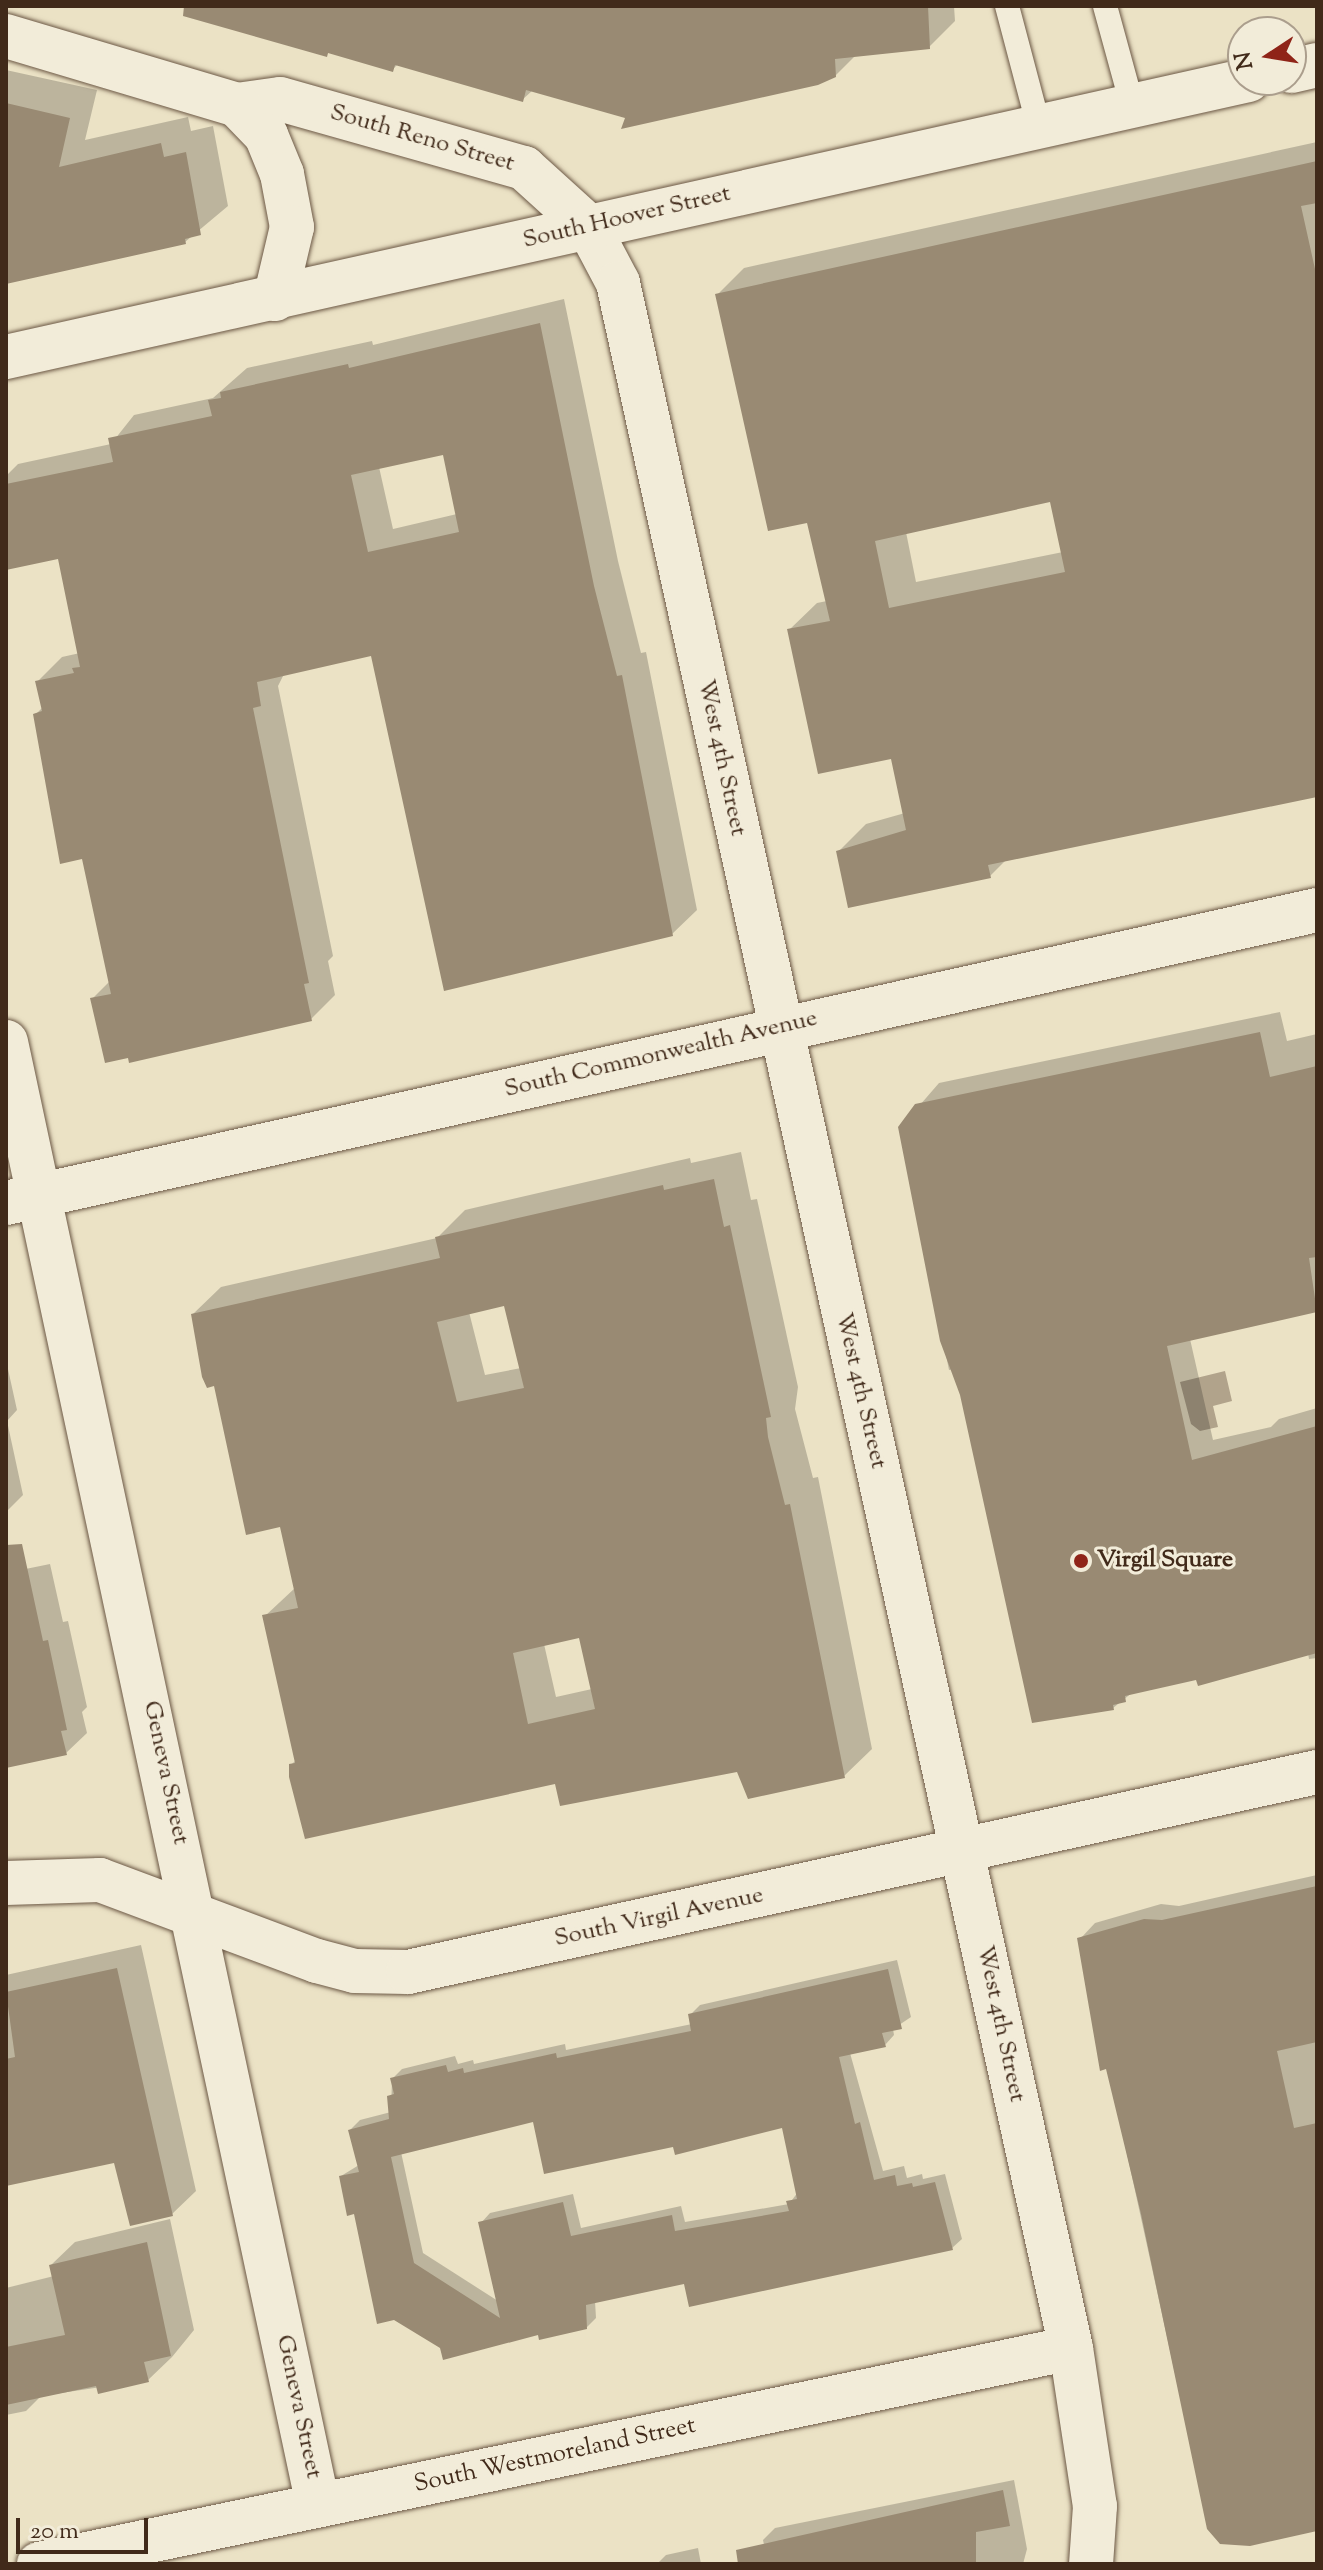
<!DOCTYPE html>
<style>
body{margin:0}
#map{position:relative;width:1323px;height:2570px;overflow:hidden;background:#ebe2c5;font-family:"Sorts Mill Goudy",serif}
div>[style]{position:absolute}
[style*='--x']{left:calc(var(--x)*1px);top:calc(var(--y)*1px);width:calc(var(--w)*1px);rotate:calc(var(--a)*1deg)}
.water>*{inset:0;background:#b1a38b}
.shadow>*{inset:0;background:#0003}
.building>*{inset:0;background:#998a73}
.roads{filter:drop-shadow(0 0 2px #6c5845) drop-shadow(0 0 2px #6c5845)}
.lane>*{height:24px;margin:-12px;padding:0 12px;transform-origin:12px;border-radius:12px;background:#f2ecd9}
.street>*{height:44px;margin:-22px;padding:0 22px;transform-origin:22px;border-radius:22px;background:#f2ecd9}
.secondary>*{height:44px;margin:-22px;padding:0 22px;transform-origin:22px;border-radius:22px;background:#f2ecd9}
.dots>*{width:22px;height:22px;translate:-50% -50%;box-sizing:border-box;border:4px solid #f2ecd9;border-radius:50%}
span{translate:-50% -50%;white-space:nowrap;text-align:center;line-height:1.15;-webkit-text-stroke:6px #f2ecd9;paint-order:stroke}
.street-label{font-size:24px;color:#412a1a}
.poi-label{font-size:24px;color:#412a1a;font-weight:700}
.left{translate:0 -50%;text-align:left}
.frame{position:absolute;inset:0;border:8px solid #412a1a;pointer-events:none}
.north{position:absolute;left:1227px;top:16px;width:80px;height:80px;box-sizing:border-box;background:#f2ecd9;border:2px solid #ab9e8d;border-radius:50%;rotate:258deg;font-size:22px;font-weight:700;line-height:32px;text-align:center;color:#412a1a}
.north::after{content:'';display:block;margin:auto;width:28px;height:36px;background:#8f2418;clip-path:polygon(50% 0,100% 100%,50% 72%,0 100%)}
.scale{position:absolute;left:16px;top:2518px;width:132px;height:36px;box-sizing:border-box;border:4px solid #412a1a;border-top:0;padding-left:10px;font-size:24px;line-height:28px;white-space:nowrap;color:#412a1a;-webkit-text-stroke:6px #f2ecd9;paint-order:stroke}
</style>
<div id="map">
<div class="water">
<div style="clip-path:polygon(1225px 1371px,1232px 1401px,1213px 1406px,1218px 1427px,1200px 1431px,1191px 1424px,1180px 1382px)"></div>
</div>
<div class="shadow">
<div style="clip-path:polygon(243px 6px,954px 6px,955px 21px,929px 47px,856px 55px,835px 76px,627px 116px,533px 90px,522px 100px,398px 64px,392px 70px,330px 51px,326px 55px)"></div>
<div style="clip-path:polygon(6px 70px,97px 90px,85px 140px,188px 117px,191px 131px,213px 126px,228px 206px,185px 242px,6px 282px)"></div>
<div style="clip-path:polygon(evenodd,1317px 142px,1317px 793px,1007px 859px,990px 876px,838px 852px,866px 824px,905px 813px,893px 757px,789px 630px,817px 603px,827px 601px,808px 521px,717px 295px,744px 268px,1317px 142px,1051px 499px,1063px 552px,916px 582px,906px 532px,1051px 499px)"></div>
<div style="clip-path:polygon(evenodd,564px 299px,618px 561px,641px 653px,646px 652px,697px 910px,672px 934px,373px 653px,284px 674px,278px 686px,333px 956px,328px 961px,335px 995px,311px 1019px,92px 999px,110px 981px,83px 857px,36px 714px,43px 707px,38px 681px,62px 657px,80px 653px,59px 557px,6px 547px,6px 476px,18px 464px,111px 444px,134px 415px,213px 398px,247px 368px,372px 341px,373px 345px,564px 299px,444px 453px,457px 514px,393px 529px,379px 467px,444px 453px)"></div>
<div style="clip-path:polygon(1280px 1012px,1287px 1041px,1317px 1034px,1317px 1310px,1190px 1339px,1213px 1440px,1271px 1427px,1279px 1419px,1317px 1408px,1317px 1658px,1309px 1659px,1308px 1653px,1133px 1692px,1113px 1708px,954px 1369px,949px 1370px,900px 1128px,939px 1083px)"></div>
<div style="clip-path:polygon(evenodd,741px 1152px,751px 1200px,757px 1199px,798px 1387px,795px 1409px,813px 1478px,818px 1477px,872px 1749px,844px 1776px,738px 1770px,557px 1782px,291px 1765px,296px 1760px,265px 1616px,295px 1588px,281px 1525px,215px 1384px,193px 1314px,221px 1287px,437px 1238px,465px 1210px,690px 1158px,691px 1163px,741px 1152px,505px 1303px,521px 1368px,485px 1375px,469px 1312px,505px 1303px,741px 1152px,580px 1635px,592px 1689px,556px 1697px,544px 1644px,580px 1635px)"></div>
<div style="clip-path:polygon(6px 1360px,17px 1410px,7px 1421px,23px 1495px,6px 1512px)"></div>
<div style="clip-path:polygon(50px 1564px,63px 1622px,68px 1621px,87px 1707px,82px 1712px,87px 1733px,66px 1753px,6px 1766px,6px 1573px)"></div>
<div style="clip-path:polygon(1317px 1875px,1317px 2529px,1209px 2529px,1080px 1939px,1095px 1923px,1161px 1904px,1179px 1906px)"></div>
<div style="clip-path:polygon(141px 1945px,196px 2191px,172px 2214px,115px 2160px,6px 2184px,6px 1975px)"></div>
<div style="clip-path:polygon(evenodd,897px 1960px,911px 2017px,893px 2029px,894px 2035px,885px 2045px,850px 2053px,883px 2171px,904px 2166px,907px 2178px,922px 2174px,923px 2179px,945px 2174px,962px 2239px,952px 2248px,686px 2282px,595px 2301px,596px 2318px,586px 2328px,442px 2347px,355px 2212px,341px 2176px,359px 2165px,350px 2130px,360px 2120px,391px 2112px,392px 2079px,402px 2069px,455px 2056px,458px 2064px,473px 2060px,474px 2064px,565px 2044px,566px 2050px,692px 2024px,690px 2015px,700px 2005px,897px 1960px,534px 2119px,674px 2144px,784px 2125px,798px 2192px,789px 2204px,685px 2222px,681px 2206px,581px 2228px,573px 2194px,490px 2213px,481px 2223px,498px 2301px,423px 2253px,401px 2152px,534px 2119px)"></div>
<div style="clip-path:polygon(170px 2219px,194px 2330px,172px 2357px,148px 2380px,41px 2396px,26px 2411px,6px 2415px,6px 2288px,54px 2276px,51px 2265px,75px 2242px)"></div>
<div style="clip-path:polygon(1014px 2480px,1027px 2549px,1023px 2564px,768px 2564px,763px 2540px,775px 2528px)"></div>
<div style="clip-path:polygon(698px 2548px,701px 2564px,657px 2564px,666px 2555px)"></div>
</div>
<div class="building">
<div style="clip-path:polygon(184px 6px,928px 6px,930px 49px,835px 59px,836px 77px,818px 85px,621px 129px,625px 118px,526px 90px,523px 102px,395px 65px,393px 72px,328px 53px,327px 57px,183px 16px)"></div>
<div style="clip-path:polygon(6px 103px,70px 118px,59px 167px,161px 143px,164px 157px,186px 152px,201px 235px,185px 239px,186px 244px,6px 284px)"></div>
<div style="clip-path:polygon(evenodd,1317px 161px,1317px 203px,1301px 206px,1317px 278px,1317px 797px,988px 865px,991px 878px,848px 908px,836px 851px,906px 830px,891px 759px,818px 774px,787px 629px,830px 621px,807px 523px,768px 531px,715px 294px,1317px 161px,1050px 502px,1065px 572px,889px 608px,875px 541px,1050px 502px)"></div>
<div style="clip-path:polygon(evenodd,540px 323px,594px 586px,617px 676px,622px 675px,673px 936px,444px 991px,371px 656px,257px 682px,261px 706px,253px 708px,309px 983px,304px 984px,312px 1021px,129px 1063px,128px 1058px,105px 1063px,90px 998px,111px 994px,82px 859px,60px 864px,33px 714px,42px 711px,35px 681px,74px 673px,72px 668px,80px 667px,58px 559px,6px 570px,6px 484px,113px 462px,108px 438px,212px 416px,208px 400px,221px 398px,220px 392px,348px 364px,349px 368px,540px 323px,443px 455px,459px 532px,368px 552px,351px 475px,443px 455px)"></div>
<div style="clip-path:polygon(1260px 1032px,1270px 1077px,1317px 1066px,1317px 1257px,1309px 1258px,1317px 1312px,1167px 1346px,1192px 1460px,1317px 1426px,1317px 1653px,1198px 1686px,1196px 1680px,1125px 1696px,1126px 1702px,1113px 1705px,1114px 1710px,1032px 1723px,960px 1395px,940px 1341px,898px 1127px,915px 1104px)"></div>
<div style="clip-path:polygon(evenodd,714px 1179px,724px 1227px,730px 1225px,771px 1417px,766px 1418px,768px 1437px,785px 1505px,790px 1504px,845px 1778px,748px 1799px,737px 1772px,560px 1806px,555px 1784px,305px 1839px,289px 1777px,289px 1764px,295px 1763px,262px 1615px,298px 1608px,280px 1527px,246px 1535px,214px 1386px,207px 1388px,202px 1377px,191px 1314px,440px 1258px,435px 1237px,663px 1185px,664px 1190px,714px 1179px,504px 1306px,524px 1388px,457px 1402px,437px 1322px,504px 1306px,714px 1179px,579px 1638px,595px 1709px,528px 1724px,513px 1653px,579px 1638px)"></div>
<div style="clip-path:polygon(22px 1544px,43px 1641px,48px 1640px,67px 1730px,61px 1731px,67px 1755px,6px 1768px,6px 1545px)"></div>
<div style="clip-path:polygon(1317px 1886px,1317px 2042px,1277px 2051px,1294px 2128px,1317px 2123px,1317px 2531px,1250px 2546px,1220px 2544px,1207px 2529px,1141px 2214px,1106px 2069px,1100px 2071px,1077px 1938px,1144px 1919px,1162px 1920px)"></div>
<div style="clip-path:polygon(117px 1968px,173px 2216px,130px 2226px,114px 2163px,6px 2186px,6px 2059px,15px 2057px,6px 1992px)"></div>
<div style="clip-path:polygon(evenodd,888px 1969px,902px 2029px,882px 2033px,886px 2047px,839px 2057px,855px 2124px,860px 2122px,874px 2180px,895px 2175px,897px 2186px,912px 2183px,913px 2187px,935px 2182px,953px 2250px,689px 2307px,684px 2284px,586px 2305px,587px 2329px,539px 2340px,538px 2335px,443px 2360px,440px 2348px,394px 2320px,377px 2324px,354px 2214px,347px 2216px,339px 2176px,359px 2172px,348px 2130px,389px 2119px,387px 2096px,394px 2094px,390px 2078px,446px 2065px,448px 2072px,463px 2068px,464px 2073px,556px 2053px,557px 2058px,691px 2031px,688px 2014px,888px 1969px,533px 2122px,544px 2174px,673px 2147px,675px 2155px,782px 2128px,797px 2199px,786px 2201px,789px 2211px,675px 2231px,672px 2215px,571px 2236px,563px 2202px,478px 2222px,500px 2318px,414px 2263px,391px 2157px,533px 2122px)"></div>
<div style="clip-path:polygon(147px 2242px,171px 2356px,144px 2362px,149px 2382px,98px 2394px,96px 2386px,6px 2405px,6px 2347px,65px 2335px,49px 2265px)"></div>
<div style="clip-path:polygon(1003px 2490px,1010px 2526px,976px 2532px,976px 2564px,738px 2564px,736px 2550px)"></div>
</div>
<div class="roads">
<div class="lane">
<div style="--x:1007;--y:6;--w:125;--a:75.2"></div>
<div style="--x:1105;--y:6;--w:103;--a:74.7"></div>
</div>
<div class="street">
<div style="--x:6;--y:36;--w:241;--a:16.6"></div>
<div style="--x:237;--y:105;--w:43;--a:-7.9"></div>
<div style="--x:280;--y:99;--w:254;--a:15.8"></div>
<div style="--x:524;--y:168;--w:86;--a:42.2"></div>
<div style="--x:588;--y:226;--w:64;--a:62.2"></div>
<div style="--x:618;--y:283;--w:1606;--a:77.63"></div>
<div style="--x:1291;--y:71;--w:27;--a:-13"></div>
<div style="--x:237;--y:105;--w:42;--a:46"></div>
<div style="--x:266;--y:135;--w:42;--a:67.7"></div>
<div style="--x:282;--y:174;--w:54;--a:79.3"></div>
<div style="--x:292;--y:227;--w:74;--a:103.3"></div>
<div style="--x:6;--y:357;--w:1273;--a:-12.57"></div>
<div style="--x:6;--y:1042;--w:1496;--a:77.96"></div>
<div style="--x:6;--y:1203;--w:1343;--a:-12.6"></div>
<div style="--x:39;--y:2564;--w:1054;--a:-11.82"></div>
</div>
<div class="secondary">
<div style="--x:962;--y:1852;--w:508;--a:77.61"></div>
<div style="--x:1071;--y:2348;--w:160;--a:81.4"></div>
<div style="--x:1095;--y:2506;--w:58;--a:93.9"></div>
<div style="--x:6;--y:1883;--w:94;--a:-1.8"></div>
<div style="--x:100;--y:1880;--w:232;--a:20.5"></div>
<div style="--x:317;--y:1961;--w:39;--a:15"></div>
<div style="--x:355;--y:1971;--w:53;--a:1.1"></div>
<div style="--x:408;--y:1972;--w:931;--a:-12.41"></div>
</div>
</div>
<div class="dots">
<div style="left:1081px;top:1561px;background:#8f2418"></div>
</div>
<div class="street-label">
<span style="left:422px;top:139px;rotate:16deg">South Reno Street</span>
<span style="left:627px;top:218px;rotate:-13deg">South Hoover Street</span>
<span style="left:721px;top:758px;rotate:78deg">West 4th Street</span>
<span style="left:661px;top:1055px;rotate:-13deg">South Commonwealth Avenue</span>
<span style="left:860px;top:1391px;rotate:77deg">West 4th Street</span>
<span style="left:165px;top:1773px;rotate:78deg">Geneva Street</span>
<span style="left:659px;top:1918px;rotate:-12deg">South Virgil Avenue</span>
<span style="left:1000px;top:2024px;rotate:78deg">West 4th Street</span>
<span style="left:298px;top:2407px;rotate:78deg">Geneva Street</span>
<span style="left:555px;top:2456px;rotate:-12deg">South Westmoreland Street</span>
</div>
<div class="poi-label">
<span class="left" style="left:1097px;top:1561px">Virgil Square</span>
</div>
<div class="frame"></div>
<div class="north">N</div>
<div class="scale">20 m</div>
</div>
